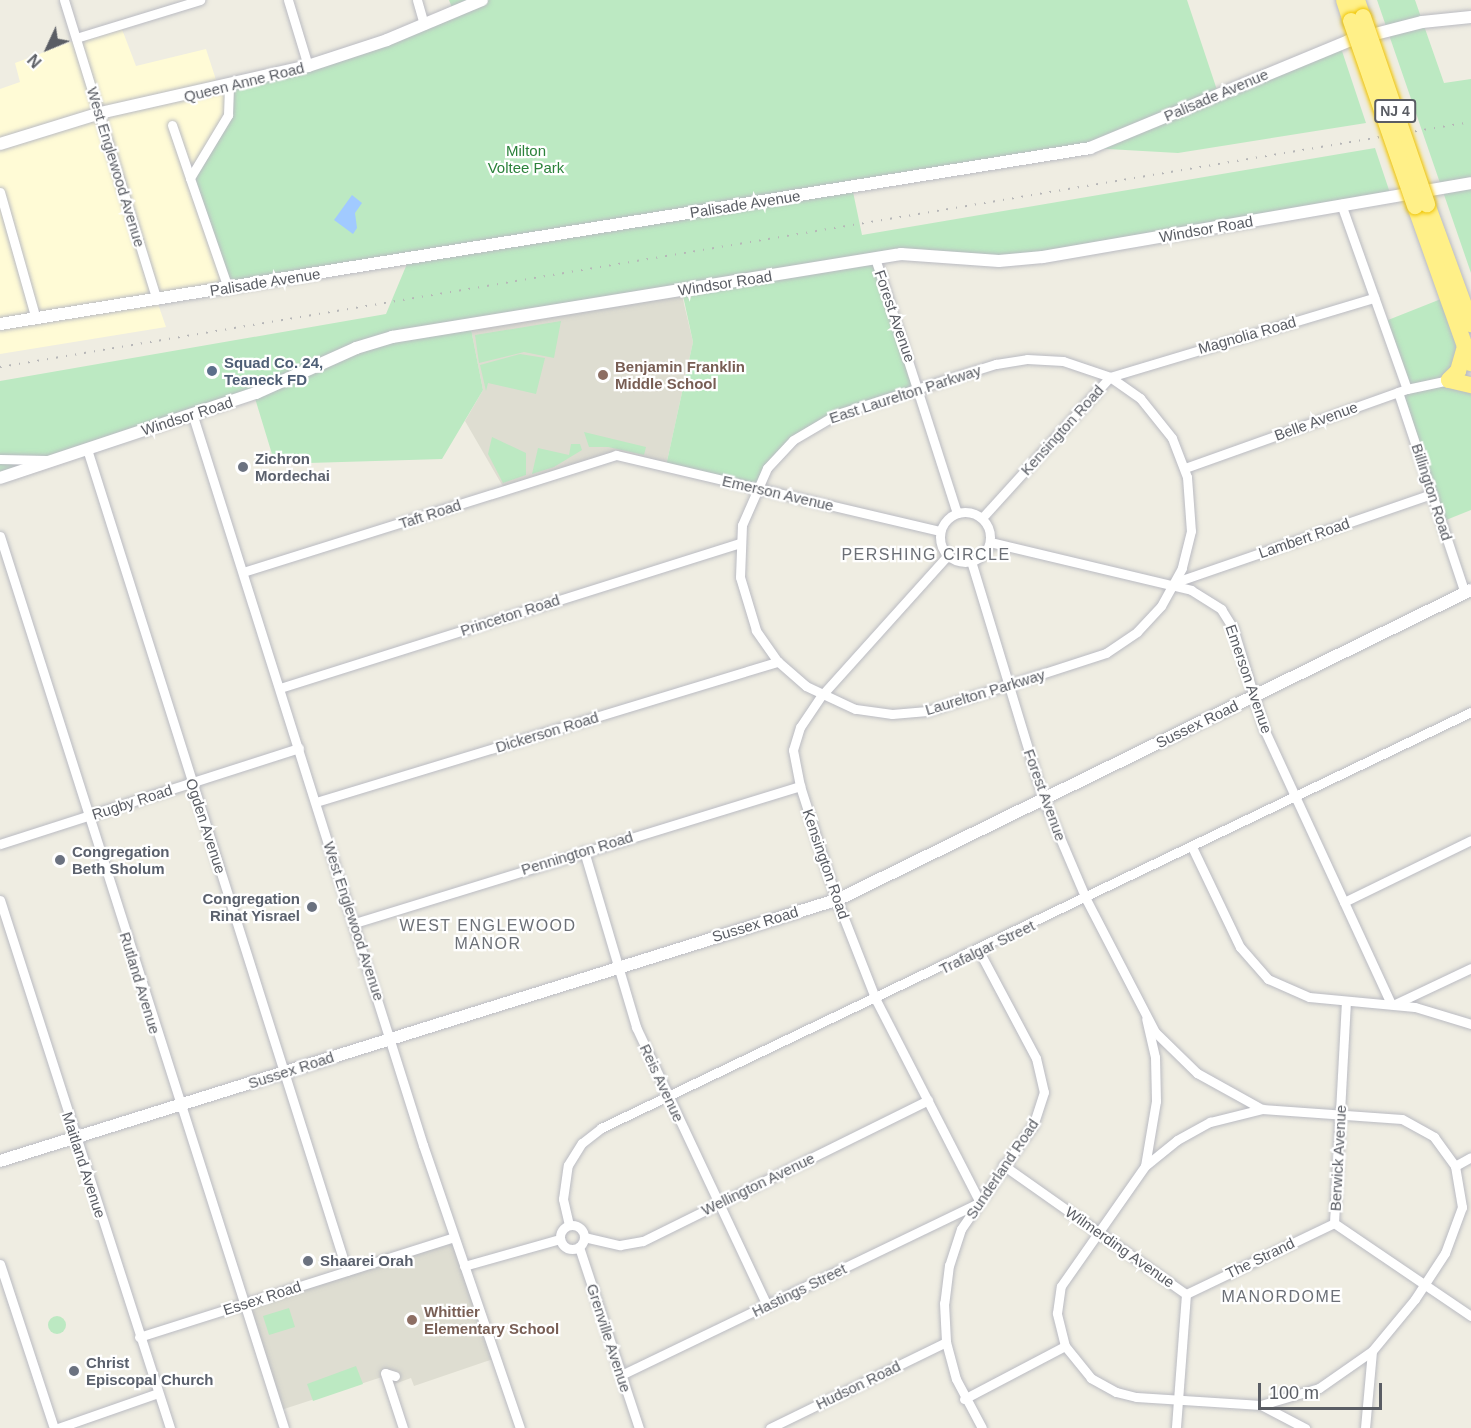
<!DOCTYPE html>
<style>
body{margin:0}
#map{position:relative;width:1471px;height:1428px;overflow:hidden;background:#efede2;font-family:Arial,sans-serif}
div>[style]{position:absolute}
[style*='--x']{left:calc(var(--x)*1px);top:calc(var(--y)*1px);width:calc(var(--w)*1px);rotate:calc(var(--a)*1deg)}
.commercial>*{inset:0;background:#fffbd6}
.education>*{inset:0;background:#deddd1}
.green>*{inset:0;background:#bce9c2}
.round{border-radius:50%}
.water>*{inset:0;background:#a1caff}
.roads{filter:drop-shadow(0 0 2px #babbc2) drop-shadow(0 0 2px #babbc2)}
.street>*{height:9px;margin:-4.5px;padding:0 4.5px;transform-origin:4.5px;border-radius:4.5px;background:#fff}
.street>.ring{margin:-4.5px;padding:0;box-sizing:content-box;background:none;border:9px solid #fff;border-radius:50%}
.secondary>*{height:12px;margin:-6px;padding:0 6px;transform-origin:6px;border-radius:6px;background:#fff}
.highway>*{height:16px;margin:-8px;padding:0 8px;transform-origin:8px;border-radius:8px;background:#fff088}
.rail>*{height:2px;margin-top:-1px;transform-origin:0;background:repeating-linear-gradient(90deg,#b6b6b7 0 1.5px,transparent 0 9.5px)}
.bridges{filter:drop-shadow(0 0 2px #f0c400) drop-shadow(0 0 2px #f0c400)}
.highway-bridge>*{height:16px;margin:-8px;padding:0 8px;transform-origin:8px;border-radius:8px;background:#fff088}
.dots>*{width:16px;height:16px;translate:-50% -50%;box-sizing:border-box;border:3px solid #fff;border-radius:50%}
span{translate:-50% -50%;white-space:nowrap;text-align:center;line-height:1.15;-webkit-text-stroke:4.5px #fff;paint-order:stroke}
.shield-label span{padding:2px 4px;background:#fff;border:2px solid;border-radius:4px;-webkit-text-stroke-width:0}
.shield-label{font-size:14px;color:#5a5d64;font-weight:700}
.street-label{font-size:15px;color:#5a5d64}
.park-label{font-size:15px;color:#2c823b}
.service-label{font-size:15px;color:#4e5e75;font-weight:700}
.left{translate:0 -50%;text-align:left}
.education-label{font-size:15px;color:#785e54;font-weight:700}
.worship-label{font-size:15px;color:#5b616d;font-weight:700}
.right{translate:-100% -50%;text-align:right}
.neighbourhood-label{font-size:16px;color:#6b6f76;letter-spacing:1.5px}
.north{position:absolute;left:18px;top:18px;width:60px;height:60px;-webkit-text-stroke:4px #fff;paint-order:stroke;rotate:226deg;font-size:16px;font-weight:700;line-height:24px;text-align:center;color:#5a5d64}
.north::after{content:'';display:block;margin:auto;width:21px;height:27px;background:#5a5d64;clip-path:polygon(50% 0,100% 100%,50% 72%,0 100%)}
.scale{position:absolute;left:1258px;top:1383px;width:124px;height:27px;box-sizing:border-box;border:3px solid #5a5d64;border-top:0;padding-left:8px;font-size:18px;line-height:21px;white-space:nowrap;color:#5a5d64;-webkit-text-stroke:4px #fff;paint-order:stroke}
</style>
<div id="map">
<div class="commercial">
<div style="clip-path:polygon(120px 24px,136px 66px,206px 49px,219px 89px,229px 87px,228px 288px,157px 301px,166px 327px,0 354px,0 89px,20px 82px,15px 63px)"></div>
</div>
<div class="education">
<div style="clip-path:polygon(681px 291px,693px 342px,666px 466px,616px 455px,505px 490px,465px 421px,483px 390px,470px 324px)"></div>
<div style="clip-path:polygon(454px 1237px,496px 1358px,414px 1386px,411px 1378px,389px 1386px,385px 1376px,278px 1411px,242px 1305px)"></div>
</div>
<div class="green">
<div style="clip-path:polygon(449px 0,1187px 0,1218px 93px,1340px 45px,1366px 123px,1178px 153px,1090px 148px,852px 187px,862px 235px,1375px 148px,1391px 196px,1043px 257px,876px 258px,919px 388px,806px 431px,756px 487px,666px 466px,693px 342px,682px 291px,470px 324px,483px 390px,442px 459px,275px 464px,254px 395px,0 478px,0 381px,386px 314px,409px 259px,228px 288px,190px 178px,224px 124px,229px 87px,454px 13px)"></div>
<div style="clip-path:polygon(1377px 0,1415px 0,1444px 83px,1471px 79px,1471px 273px)"></div>
<div style="clip-path:polygon(1441px 299px,1471px 387px,1471px 510px,1441px 522px,1398px 392px,1406px 389px,1383px 322px)"></div>
<div style="clip-path:polygon(561px 321px,554px 358px,524px 352px,479px 363px,475px 335px)"></div>
<div style="clip-path:polygon(520px 354px,545px 358px,536px 394px,488px 383px,486px 391px,480px 365px)"></div>
<div style="clip-path:polygon(584px 432px,646px 447px,644px 455px,608px 447px,589px 447px)"></div>
<div style="clip-path:polygon(492px 437px,526px 453px,526px 475px,503px 483px,488px 454px)"></div>
<div style="clip-path:polygon(571px 444px,580px 444px,582px 450px,554px 467px,532px 474px,538px 448px,569px 455px)"></div>
<div style="clip-path:polygon(289px 1308px,295px 1327px,269px 1335px,263px 1316px)"></div>
<div class="round" style="left:48px;top:1316px;width:18px;height:18px"></div>
<div style="clip-path:polygon(356px 1366px,363px 1384px,313px 1401px,307px 1384px)"></div>
</div>
<div class="water">
<div style="clip-path:polygon(352px 195px,362px 203px,355px 213px,357px 228px,353px 234px,334px 220px)"></div>
</div>
<div class="roads">
<div class="street">
<div style="--x:64;--y:0;--w:314;--a:72.8"></div>
<div style="--x:288;--y:0;--w:69;--a:73.1"></div>
<div style="--x:417;--y:0;--w:26;--a:74"></div>
<div style="--x:76;--y:38;--w:130;--a:-17"></div>
<div style="--x:172;--y:125;--w:56;--a:71.2"></div>
<div style="--x:0;--y:192;--w:132;--a:74.2"></div>
<div style="--x:1341;--y:204;--w:196;--a:70.4"></div>
<div style="--x:875;--y:258;--w:268;--a:72.2"></div>
<div style="--x:228;--y:288;--w:116;--a:-109.1"></div>
<div style="--x:190;--y:178;--w:74;--a:-58.9"></div>
<div style="--x:228;--y:115;--w:28;--a:-88"></div>
<div style="--x:1027;--y:359;--w:36;--a:3"></div>
<div style="--x:1063;--y:361;--w:50;--a:18.8"></div>
<div style="--x:1110;--y:377;--w:37;--a:35"></div>
<div style="--x:1140;--y:398;--w:51;--a:51.3"></div>
<div style="--x:1172;--y:438;--w:42;--a:69"></div>
<div style="--x:1187;--y:477;--w:54;--a:85.8"></div>
<div style="--x:1191;--y:531;--w:38;--a:104"></div>
<div style="--x:1182;--y:568;--w:43;--a:118.9"></div>
<div style="--x:1161;--y:606;--w:35;--a:133"></div>
<div style="--x:1137;--y:632;--w:37;--a:146"></div>
<div style="--x:1106;--y:653;--w:188;--a:162"></div>
<div style="--x:927;--y:711;--w:35;--a:175"></div>
<div style="--x:892;--y:714;--w:37;--a:-172"></div>
<div style="--x:855;--y:709;--w:54;--a:-154.9"></div>
<div style="--x:806;--y:686;--w:37;--a:-139"></div>
<div style="--x:778;--y:662;--w:39;--a:-125"></div>
<div style="--x:756;--y:630;--w:55;--a:-106.8"></div>
<div style="--x:740;--y:577;--w:52;--a:-87.8"></div>
<div style="--x:742;--y:525;--w:62;--a:-66.3"></div>
<div style="--x:767;--y:468;--w:38;--a:-47"></div>
<div style="--x:793;--y:440;--w:51;--a:-30.6"></div>
<div style="--x:837;--y:414;--w:167;--a:-17.5"></div>
<div style="--x:996;--y:364;--w:31;--a:-9"></div>
<div style="--x:1398;--y:392;--w:212;--a:71.6"></div>
<div style="--x:192;--y:413;--w:768;--a:72.49"></div>
<div style="--x:423;--y:1145;--w:299;--a:71.1"></div>
<div style="--x:87;--y:449;--w:862;--a:72.45"></div>
<div style="--x:0;--y:459;--w:46;--a:1.2"></div>
<div style="--x:1185;--y:468;--w:236;--a:-19.6"></div>
<div style="--x:1407;--y:389;--w:43;--a:-12.1"></div>
<div class="ring" style="left:940px;top:512px;width:41px;height:41px"></div>
<div style="--x:982;--y:518;--w:190;--a:-47.8"></div>
<div style="--x:1110;--y:377;--w:276;--a:-16.7"></div>
<div style="--x:0;--y:536;--w:936;--a:72.34"></div>
<div style="--x:990;--y:542;--w:207;--a:13.4"></div>
<div style="--x:1191;--y:590;--w:36;--a:32"></div>
<div style="--x:1221;--y:609;--w:22;--a:58"></div>
<div style="--x:1233;--y:628;--w:106;--a:72.9"></div>
<div style="--x:1264;--y:729;--w:303;--a:65.2"></div>
<div style="--x:948;--y:555;--w:190;--a:132"></div>
<div style="--x:821;--y:696;--w:37;--a:124"></div>
<div style="--x:800;--y:727;--w:24;--a:107"></div>
<div style="--x:793;--y:750;--w:37;--a:79"></div>
<div style="--x:800;--y:786;--w:118;--a:72.2"></div>
<div style="--x:836;--y:898;--w:110;--a:68.6"></div>
<div style="--x:876;--y:1000;--w:225;--a:62.8"></div>
<div style="--x:971;--y:561;--w:248;--a:73.1"></div>
<div style="--x:1043;--y:798;--w:110;--a:66.9"></div>
<div style="--x:1086;--y:899;--w:150;--a:62.6"></div>
<div style="--x:1155;--y:1032;--w:59;--a:44.3"></div>
<div style="--x:1197;--y:1073;--w:74;--a:29"></div>
<div style="--x:1262;--y:1109;--w:140;--a:4.1"></div>
<div style="--x:1402;--y:1119;--w:37;--a:29"></div>
<div style="--x:1434;--y:1137;--w:36;--a:54"></div>
<div style="--x:1455;--y:1166;--w:42;--a:80.3"></div>
<div style="--x:1462;--y:1207;--w:49;--a:110.3"></div>
<div style="--x:1445;--y:1253;--w:55;--a:123.1"></div>
<div style="--x:1415;--y:1299;--w:67;--a:129.6"></div>
<div style="--x:1372;--y:1351;--w:65;--a:145.1"></div>
<div style="--x:1319;--y:1388;--w:60;--a:163.7"></div>
<div style="--x:1261;--y:1405;--w:125;--a:-176.3"></div>
<div style="--x:1136;--y:1397;--w:21;--a:-166"></div>
<div style="--x:1116;--y:1392;--w:29;--a:-151"></div>
<div style="--x:1091;--y:1378;--w:41;--a:-129.1"></div>
<div style="--x:1065;--y:1346;--w:34;--a:-104"></div>
<div style="--x:1057;--y:1313;--w:27;--a:-82"></div>
<div style="--x:1061;--y:1286;--w:146;--a:-55"></div>
<div style="--x:1145;--y:1166;--w:66;--a:-80.4"></div>
<div style="--x:1156;--y:1101;--w:44;--a:-91.3"></div>
<div style="--x:1155;--y:1057;--w:39;--a:-103"></div>
<div style="--x:243;--y:572;--w:391;--a:-17.4"></div>
<div style="--x:616;--y:455;--w:333;--a:13.2"></div>
<div style="--x:1176;--y:582;--w:271;--a:-19"></div>
<div style="--x:280;--y:688;--w:481;--a:-17.5"></div>
<div style="--x:316;--y:802;--w:483;--a:-16.9"></div>
<div style="--x:0;--y:844;--w:314;--a:-17.8"></div>
<div style="--x:1192;--y:847;--w:111;--a:64.4"></div>
<div style="--x:1240;--y:947;--w:43;--a:48.8"></div>
<div style="--x:1268;--y:979;--w:45;--a:23.7"></div>
<div style="--x:1309;--y:997;--w:106;--a:5.4"></div>
<div style="--x:1415;--y:1007;--w:59;--a:16.9"></div>
<div style="--x:584;--y:851;--w:184;--a:73.5"></div>
<div style="--x:636;--y:1027;--w:307;--a:64.8"></div>
<div style="--x:0;--y:900;--w:555;--a:72.15"></div>
<div style="--x:1344;--y:902;--w:141;--a:-26"></div>
<div style="--x:355;--y:923;--w:466;--a:-17.1"></div>
<div style="--x:979;--y:951;--w:121;--a:62"></div>
<div style="--x:1036;--y:1058;--w:35;--a:77"></div>
<div style="--x:1044;--y:1092;--w:35;--a:108"></div>
<div style="--x:1033;--y:1125;--w:126;--a:124.7"></div>
<div style="--x:961;--y:1229;--w:38;--a:108"></div>
<div style="--x:949;--y:1265;--w:38;--a:97"></div>
<div style="--x:944;--y:1303;--w:39;--a:87"></div>
<div style="--x:946;--y:1342;--w:38;--a:75"></div>
<div style="--x:956;--y:1379;--w:55;--a:62"></div>
<div style="--x:1346;--y:1001;--w:222;--a:93.1"></div>
<div style="--x:1334;--y:1223;--w:166;--a:34.2"></div>
<div style="--x:1395;--y:1004;--w:84;--a:-25.3"></div>
<div style="--x:1003;--y:1165;--w:224;--a:35.2"></div>
<div style="--x:1186;--y:1294;--w:134;--a:94.3"></div>
<div style="--x:1145;--y:1166;--w:41;--a:-39.1"></div>
<div style="--x:1177;--y:1140;--w:38;--a:-29"></div>
<div style="--x:1210;--y:1122;--w:54;--a:-14"></div>
<div style="--x:1455;--y:1166;--w:18;--a:-29"></div>
<div class="ring" style="left:560px;top:1225px;width:15px;height:15px"></div>
<div style="--x:569;--y:1225;--w:27;--a:-103"></div>
<div style="--x:563;--y:1199;--w:34;--a:-82"></div>
<div style="--x:568;--y:1165;--w:26;--a:-58"></div>
<div style="--x:582;--y:1143;--w:24;--a:-38"></div>
<div style="--x:601;--y:1128;--w:964;--a:-25.56"></div>
<div style="--x:584;--y:1237;--w:37;--a:13"></div>
<div style="--x:620;--y:1245;--w:23;--a:-10"></div>
<div style="--x:643;--y:1241;--w:318;--a:-26.3"></div>
<div style="--x:579;--y:1247;--w:191;--a:71.7"></div>
<div style="--x:0;--y:1264;--w:173;--a:71.8"></div>
<div style="--x:464;--y:1266;--w:100;--a:-15.7"></div>
<div style="--x:1186;--y:1294;--w:164;--a:-25.6"></div>
<div style="--x:139;--y:1337;--w:330;--a:-17.6"></div>
<div style="--x:621;--y:1375;--w:395;--a:-25.7"></div>
<div style="--x:395;--y:1376;--w:10;--a:-163"></div>
<div style="--x:385;--y:1373;--w:58;--a:71.9"></div>
<div style="--x:964;--y:1399;--w:114;--a:-27.7"></div>
<div style="--x:1261;--y:1405;--w:50;--a:27.6"></div>
<div style="--x:58;--y:1428;--w:106;--a:-19.3"></div>
<div style="--x:770;--y:1428;--w:196;--a:-26"></div>
<div style="--x:1365;--y:1428;--w:77;--a:-84.8"></div>
</div>
<div class="secondary">
<div style="--x:0;--y:144;--w:105;--a:-17.2"></div>
<div style="--x:100;--y:113;--w:213;--a:-12.7"></div>
<div style="--x:308;--y:66;--w:83;--a:-18.2"></div>
<div style="--x:387;--y:40;--w:103;--a:-22.8"></div>
<div style="--x:0;--y:324;--w:1104;--a:-9.17"></div>
<div style="--x:1090;--y:148;--w:279;--a:-22.5"></div>
<div style="--x:1348;--y:41;--w:76;--a:-14.4"></div>
<div style="--x:1422;--y:22;--w:49;--a:-5.8"></div>
<div style="--x:0;--y:478;--w:270;--a:-18.4"></div>
<div style="--x:256;--y:393;--w:110;--a:-24.2"></div>
<div style="--x:356;--y:348;--w:38;--a:-17"></div>
<div style="--x:392;--y:337;--w:516;--a:-9.26"></div>
<div style="--x:901;--y:254;--w:98;--a:4.1"></div>
<div style="--x:999;--y:261;--w:44;--a:-5.2"></div>
<div style="--x:1043;--y:257;--w:434;--a:-9.8"></div>
<div style="--x:0;--y:1161;--w:879;--a:-17.34"></div>
<div style="--x:839;--y:899;--w:703;--a:-26.06"></div>
</div>
<div class="highway">
<div style="--x:1344;--y:0;--w:22;--a:72"></div>
<div style="--x:1357;--y:0;--w:18;--a:71"></div>
<div style="--x:1427;--y:204;--w:128;--a:69.9"></div>
<div style="--x:1415;--y:206;--w:167;--a:70.4"></div>
<div style="--x:1449;--y:380;--w:13;--a:-45"></div>
<div style="--x:1458;--y:371;--w:25;--a:-74"></div>
<div style="--x:1449;--y:380;--w:23;--a:13"></div>
</div>
</div>
<div class="rail">
<div style="--x:0;--y:367;--w:1491;--a:-9.46"></div>
</div>
<div class="bridges">
<div class="highway-bridge">
<div style="--x:1363;--y:17;--w:198;--a:71.1"></div>
<div style="--x:1351;--y:21;--w:196;--a:70.9"></div>
</div>
</div>
<div class="dots">
<div style="left:212px;top:371px;background:#5c6f8a"></div>
<div style="left:603px;top:375px;background:#8d6e63"></div>
<div style="left:243px;top:467px;background:#6b7280"></div>
<div style="left:60px;top:860px;background:#6b7280"></div>
<div style="left:312px;top:907px;background:#6b7280"></div>
<div style="left:308px;top:1261px;background:#6b7280"></div>
<div style="left:412px;top:1320px;background:#8d6e63"></div>
<div style="left:74px;top:1371px;background:#6b7280"></div>
</div>
<div class="shield-label">
<span style="left:1395px;top:111px">NJ 4</span>
</div>
<div class="street-label">
<span style="left:244px;top:82px;rotate:-14deg">Queen Anne Road</span>
<span style="left:1216px;top:95px;rotate:-23deg">Palisade Avenue</span>
<span style="left:116px;top:167px;rotate:73deg">West Englewood Avenue</span>
<span style="left:745px;top:204px;rotate:-9deg">Palisade Avenue</span>
<span style="left:1206px;top:229px;rotate:-10deg">Windsor Road</span>
<span style="left:265px;top:282px;rotate:-9deg">Palisade Avenue</span>
<span style="left:725px;top:283px;rotate:-9deg">Windsor Road</span>
<span style="left:895px;top:316px;rotate:71deg">Forest Avenue</span>
<span style="left:1247px;top:335px;rotate:-16deg">Magnolia Road</span>
<span style="left:905px;top:394px;rotate:-18deg">East Laurelton Parkway</span>
<span style="left:187px;top:416px;rotate:-18deg">Windsor Road</span>
<span style="left:1316px;top:421px;rotate:-20deg">Belle Avenue</span>
<span style="left:1062px;top:430px;rotate:-48deg">Kensington Road</span>
<span style="left:1432px;top:492px;rotate:72deg">Billington Road</span>
<span style="left:778px;top:493px;rotate:13deg">Emerson Avenue</span>
<span style="left:430px;top:514px;rotate:-18deg">Taft Road</span>
<span style="left:1304px;top:538px;rotate:-19deg">Lambert Road</span>
<span style="left:510px;top:615px;rotate:-18deg">Princeton Road</span>
<span style="left:1249px;top:679px;rotate:71deg">Emerson Avenue</span>
<span style="left:985px;top:692px;rotate:-17deg">Laurelton Parkway</span>
<span style="left:1197px;top:724px;rotate:-26deg">Sussex Road</span>
<span style="left:547px;top:732px;rotate:-17deg">Dickerson Road</span>
<span style="left:1045px;top:795px;rotate:70deg">Forest Avenue</span>
<span style="left:132px;top:802px;rotate:-18deg">Rugby Road</span>
<span style="left:206px;top:826px;rotate:72deg">Ogden Avenue</span>
<span style="left:577px;top:853px;rotate:-17deg">Pennington Road</span>
<span style="left:826px;top:864px;rotate:71deg">Kensington Road</span>
<span style="left:354px;top:921px;rotate:72deg">West Englewood Avenue</span>
<span style="left:755px;top:924px;rotate:-17deg">Sussex Road</span>
<span style="left:987px;top:947px;rotate:-26deg">Trafalgar Street</span>
<span style="left:140px;top:983px;rotate:73deg">Rutland Avenue</span>
<span style="left:291px;top:1070px;rotate:-18deg">Sussex Road</span>
<span style="left:662px;top:1083px;rotate:65deg">Reis Avenue</span>
<span style="left:1338px;top:1158px;rotate:-87deg">Berwick Avenue</span>
<span style="left:84px;top:1165px;rotate:72deg">Maitland Avenue</span>
<span style="left:1002px;top:1169px;rotate:-56deg">Sunderland Road</span>
<span style="left:758px;top:1184px;rotate:-26deg">Wellington Avenue</span>
<span style="left:1120px;top:1247px;rotate:35deg">Wilmerding Avenue</span>
<span style="left:1260px;top:1258px;rotate:-26deg">The Strand</span>
<span style="left:799px;top:1290px;rotate:-26deg">Hastings Street</span>
<span style="left:262px;top:1298px;rotate:-18deg">Essex Road</span>
<span style="left:609px;top:1338px;rotate:72deg">Grenville Avenue</span>
<span style="left:858px;top:1385px;rotate:-26deg">Hudson Road</span>
</div>
<div class="park-label">
<span style="left:526px;top:159px">Milton<br>Voltee Park</span>
</div>
<div class="service-label">
<span class="left" style="left:224px;top:371px">Squad Co. 24,<br>Teaneck FD</span>
</div>
<div class="education-label">
<span class="left" style="left:615px;top:375px">Benjamin Franklin<br>Middle School</span>
<span class="left" style="left:424px;top:1320px">Whittier<br>Elementary School</span>
</div>
<div class="worship-label">
<span class="left" style="left:255px;top:467px">Zichron<br>Mordechai</span>
<span class="left" style="left:72px;top:860px">Congregation<br>Beth Sholum</span>
<span class="right" style="left:300px;top:907px">Congregation<br>Rinat Yisrael</span>
<span class="left" style="left:320px;top:1261px">Shaarei Orah</span>
<span class="left" style="left:86px;top:1371px">Christ<br>Episcopal Church</span>
</div>
<div class="neighbourhood-label">
<span style="left:926px;top:555px">PERSHING CIRCLE</span>
<span style="left:488px;top:935px">WEST ENGLEWOOD<br>MANOR</span>
<span style="left:1282px;top:1297px">MANORDOME</span>
</div>
<div class="north">N</div>
<div class="scale">100 m</div>
</div>
